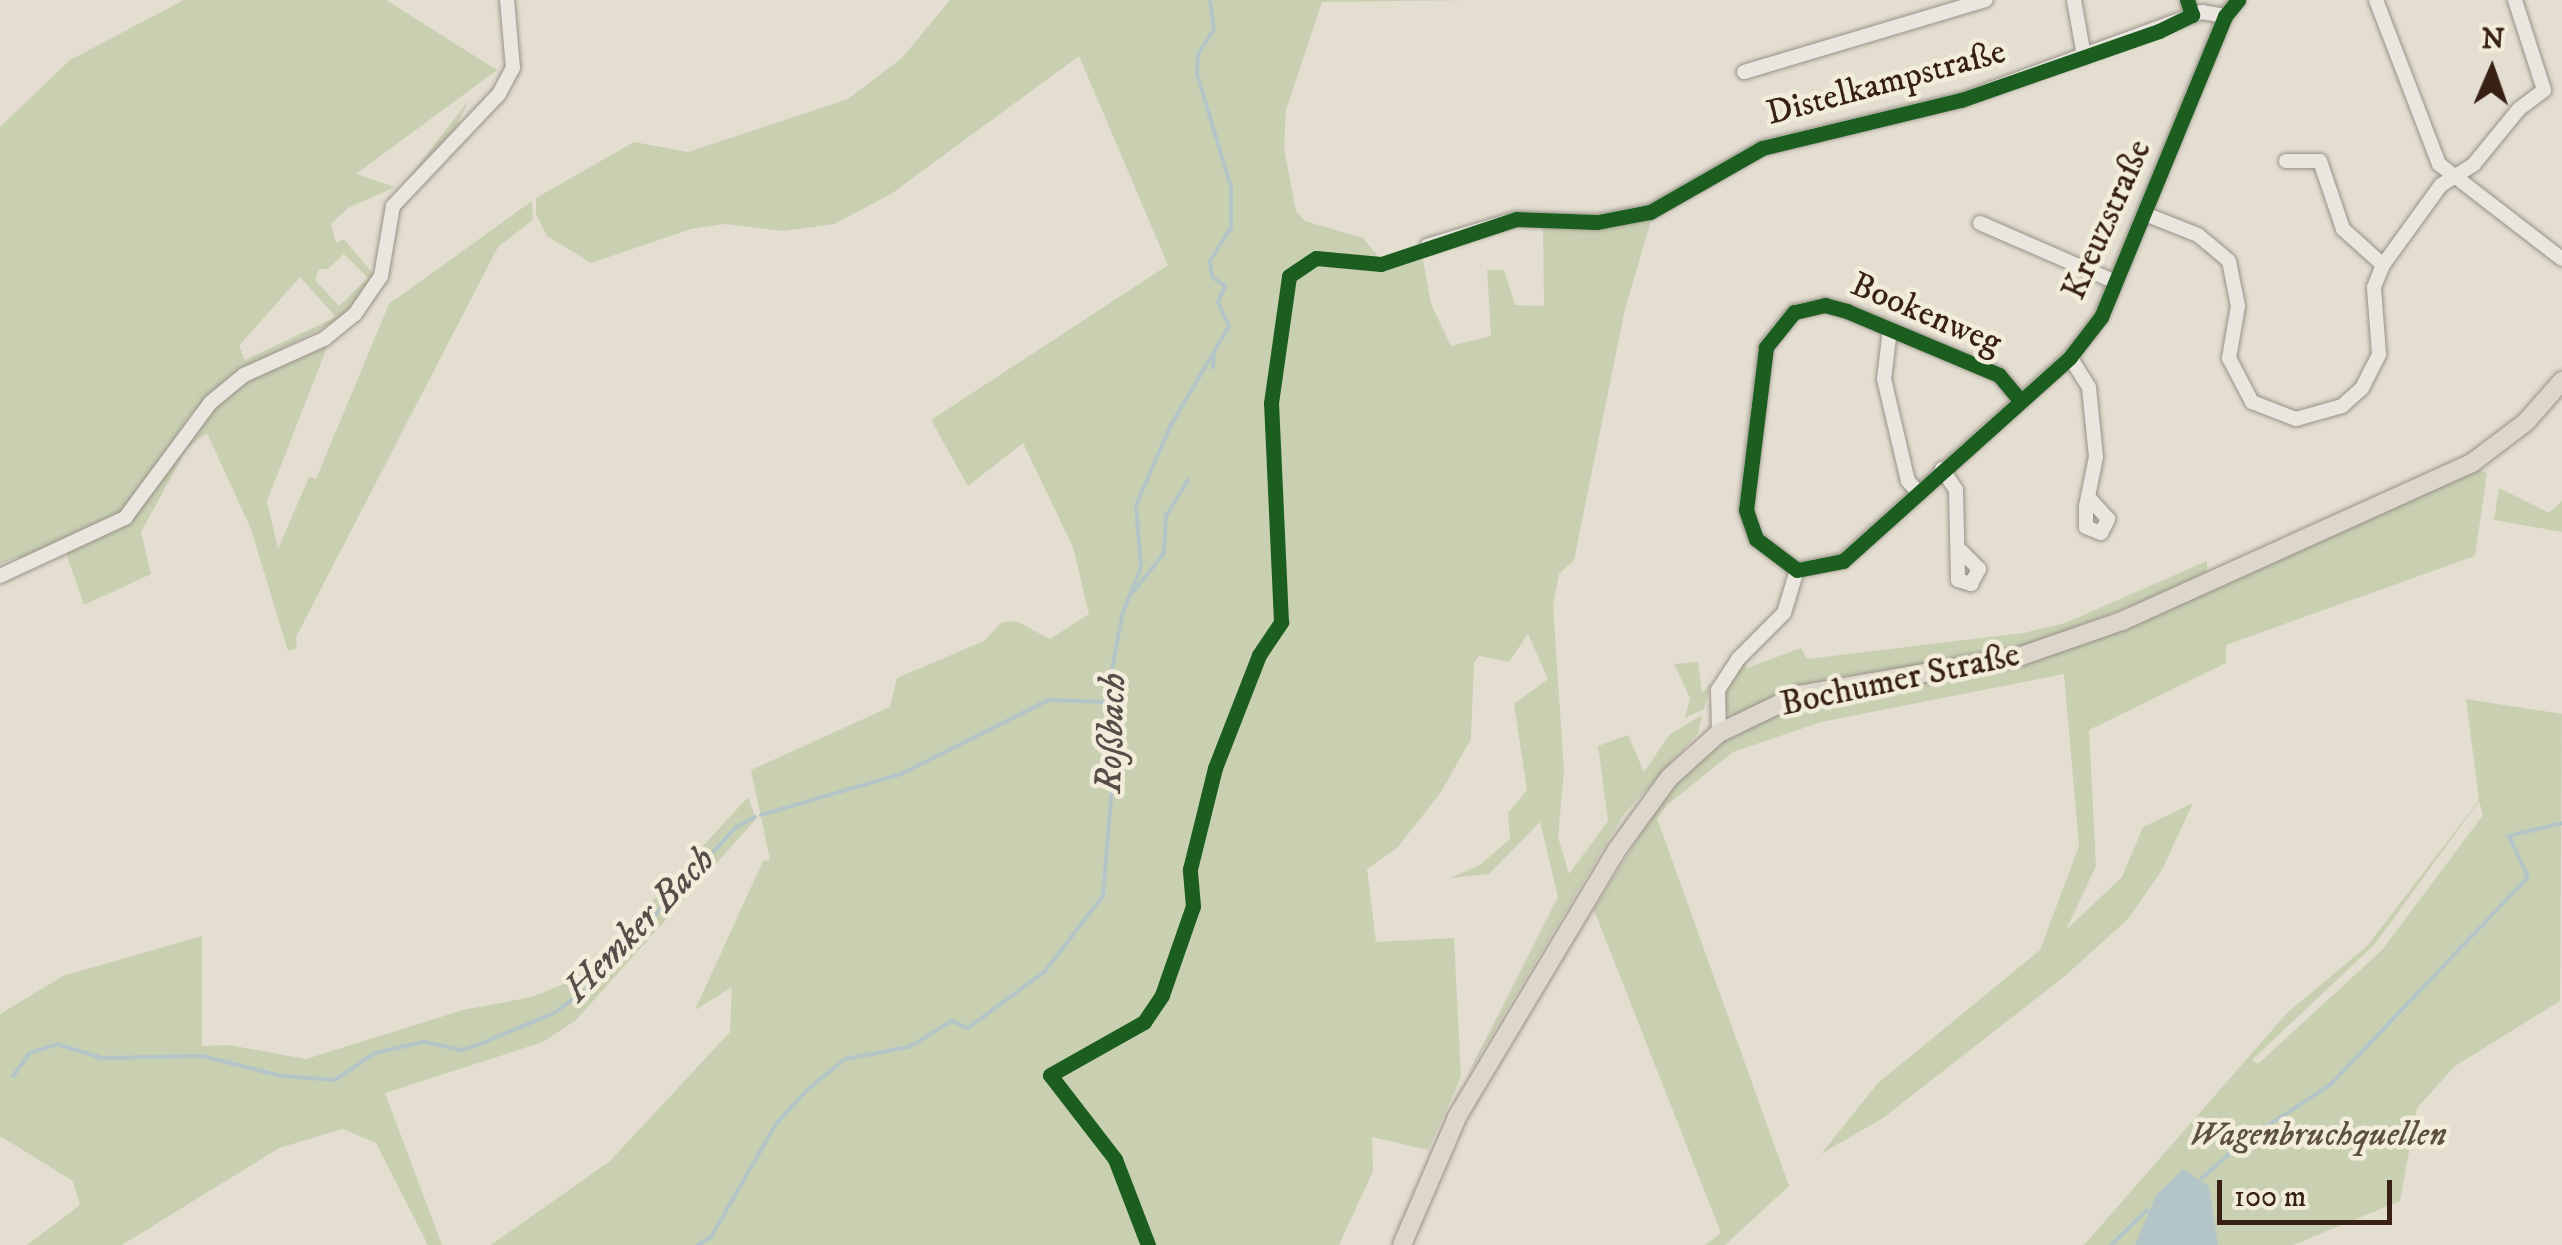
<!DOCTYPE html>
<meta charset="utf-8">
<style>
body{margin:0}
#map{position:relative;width:2562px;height:1245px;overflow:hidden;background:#e3ded0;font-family:"IM FELL DW Pica",serif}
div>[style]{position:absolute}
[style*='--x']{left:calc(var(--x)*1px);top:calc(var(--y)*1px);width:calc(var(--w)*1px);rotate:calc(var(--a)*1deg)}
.green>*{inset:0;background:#c9d0b2}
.water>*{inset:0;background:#b3c5c6}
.stream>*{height:4px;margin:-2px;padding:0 2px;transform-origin:2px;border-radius:2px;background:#b3c5c6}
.roads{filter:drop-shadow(0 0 2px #989188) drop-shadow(0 0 2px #989188)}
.minor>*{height:14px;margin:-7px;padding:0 7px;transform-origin:7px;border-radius:7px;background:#eae6df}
.major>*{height:18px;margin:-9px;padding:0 9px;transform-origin:9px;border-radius:9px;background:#ddd6ca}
.cycleway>*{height:15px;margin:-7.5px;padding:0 7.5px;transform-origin:7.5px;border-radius:7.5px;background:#1b5e20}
span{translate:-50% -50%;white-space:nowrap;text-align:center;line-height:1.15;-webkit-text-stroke:9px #f2ecdb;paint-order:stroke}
.street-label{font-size:35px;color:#382015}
.park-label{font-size:35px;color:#5d513d;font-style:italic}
.water-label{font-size:38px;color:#574e49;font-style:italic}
.north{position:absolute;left:2442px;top:20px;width:100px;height:100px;-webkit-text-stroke:8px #f2ecdb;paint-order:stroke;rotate:2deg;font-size:28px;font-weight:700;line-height:40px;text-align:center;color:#382015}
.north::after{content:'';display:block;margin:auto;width:35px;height:45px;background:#382015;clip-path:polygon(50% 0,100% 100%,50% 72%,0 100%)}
.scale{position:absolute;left:2217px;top:1180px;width:175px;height:45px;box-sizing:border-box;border:5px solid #382015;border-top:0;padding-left:12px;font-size:30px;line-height:35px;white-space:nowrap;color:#382015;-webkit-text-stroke:8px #f2ecdb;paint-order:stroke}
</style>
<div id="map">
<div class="green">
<div style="clip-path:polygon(evenodd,184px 0,386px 0,497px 70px,356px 174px,395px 187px,348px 208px,331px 224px,336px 243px,344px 239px,374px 275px,344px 317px,229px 376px,189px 417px,123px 514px,20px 563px,17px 557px,0 564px,0 127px,70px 60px,184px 0,344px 254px,368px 278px,339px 306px,315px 280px,319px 269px,328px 269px,344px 254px,184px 0,300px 277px,336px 317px,245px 360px,239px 346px,300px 277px)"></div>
<div style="clip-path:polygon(950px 0,1474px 0,1322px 2px,1286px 110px,1284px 148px,1296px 211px,1305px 221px,1363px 238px,1381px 260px,1367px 264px,1422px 255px,1431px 304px,1451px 346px,1491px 336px,1487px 270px,1504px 270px,1515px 305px,1544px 306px,1543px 224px,1651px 221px,1625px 309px,1574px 560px,1559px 574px,1553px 605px,1564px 771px,1558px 837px,1569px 874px,1608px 821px,1598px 746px,1628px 735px,1644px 772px,1670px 734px,1702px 715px,1698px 733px,1624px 814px,1467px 1076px,1558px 897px,1540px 822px,1489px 874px,1450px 878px,1480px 865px,1510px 839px,1508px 813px,1527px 790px,1514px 704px,1548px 679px,1528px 634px,1509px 662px,1479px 656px,1474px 663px,1471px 739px,1441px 792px,1398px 847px,1367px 869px,1376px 942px,1454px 938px,1461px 1077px,1428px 1150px,1372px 1137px,1373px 1171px,1339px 1245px,491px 1245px,610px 1161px,730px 1032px,732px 987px,695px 1010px,763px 861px,770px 860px,751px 770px,890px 707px,897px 678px,984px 641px,1001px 623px,1016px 621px,1050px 639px,1089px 614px,1073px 547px,1023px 443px,968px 486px,931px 420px,1168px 265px,1079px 56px,891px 194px,834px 224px,783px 231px,724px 224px,691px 229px,591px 263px,547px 236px,536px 214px,536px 198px,634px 142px,688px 152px,848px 99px,902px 58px)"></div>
<div style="clip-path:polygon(469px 100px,454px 131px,406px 181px)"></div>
<div style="clip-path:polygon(532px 201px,533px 220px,498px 247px,296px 637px,297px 648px,288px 651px,251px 529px,207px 433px,187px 448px,141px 532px,151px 574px,84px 605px,66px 553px,104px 535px,197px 422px,248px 380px,328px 345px,267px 501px,278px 549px,309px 477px,316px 479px,389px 304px)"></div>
<div style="clip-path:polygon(2475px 468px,2487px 473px,2475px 556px,2226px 645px,2226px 663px,2089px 730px,2096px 866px,2066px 930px,2122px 877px,2143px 827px,2193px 803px,2162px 870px,2128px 919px,2065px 976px,1883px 1118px,1821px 1154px,1878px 1083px,2040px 950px,2079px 846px,2064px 674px,1821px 722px,1733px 752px,1666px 806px,1657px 818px,1789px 1186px,1725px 1245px,1705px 1245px,1721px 1233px,1594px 910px,1668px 790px,1727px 737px,1802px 701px,2000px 670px,2057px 653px)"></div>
<div style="clip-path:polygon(2499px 488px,2549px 513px,2562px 501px,2562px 532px,2494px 520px)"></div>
<div style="clip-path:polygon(2207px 561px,2207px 572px,2175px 589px,2014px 650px,1834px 678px,1733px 716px,1723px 710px,1728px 685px,1743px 662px,1747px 668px,1801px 648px,1807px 659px,2023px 633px,2065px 623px)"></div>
<div style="clip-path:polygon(1698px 662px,1702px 693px,1711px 683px,1704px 709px,1685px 718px,1690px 698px,1674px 664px)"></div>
<div style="clip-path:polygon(evenodd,2466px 699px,2562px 714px,2560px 1001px,2455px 1066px,2417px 1108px,2400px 1201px,2293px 1245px,2084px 1245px,2287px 1013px,2367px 946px,2479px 800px,2466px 699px,2479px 801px,2483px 815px,2382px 950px,2258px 1064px,2252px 1060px,2375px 944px,2479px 801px)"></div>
<div style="clip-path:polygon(748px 797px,756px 819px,576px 1020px,543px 1042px,385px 1093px,442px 1245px,428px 1245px,376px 1143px,343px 1129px,279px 1148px,122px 1245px,27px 1245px,80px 1205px,73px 1181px,0 1136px,0 1014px,63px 976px,202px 936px,202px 1046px,229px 1045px,306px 1059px,463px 1010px,532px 997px,571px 981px,601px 957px)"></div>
</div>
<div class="water">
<div style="clip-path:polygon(2183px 1169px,2209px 1186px,2218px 1245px,2135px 1245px,2156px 1195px)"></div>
</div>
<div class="stream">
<div style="--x:1213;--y:368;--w:15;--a:-86"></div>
<div style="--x:1134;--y:591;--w:48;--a:-51.7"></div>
<div style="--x:1164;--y:553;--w:37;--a:-87"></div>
<div style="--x:1166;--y:516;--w:42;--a:-58.6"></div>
<div style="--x:761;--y:815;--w:146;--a:-16.3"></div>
<div style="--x:901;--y:774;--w:165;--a:-26.7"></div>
<div style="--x:1048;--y:700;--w:59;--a:1.9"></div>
<div style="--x:13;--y:1076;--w:29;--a:-54"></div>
<div style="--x:30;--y:1053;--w:28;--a:-18"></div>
<div style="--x:57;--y:1044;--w:47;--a:17.3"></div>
<div style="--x:102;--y:1058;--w:100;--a:-1.1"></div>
<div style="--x:202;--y:1056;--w:81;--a:14.2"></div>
<div style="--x:281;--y:1076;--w:54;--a:4.2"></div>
<div style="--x:335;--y:1080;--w:48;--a:-34"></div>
<div style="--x:375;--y:1053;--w:50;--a:-12.7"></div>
<div style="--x:424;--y:1042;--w:39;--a:12"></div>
<div style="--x:462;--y:1050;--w:19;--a:-18"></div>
<div style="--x:480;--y:1044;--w:80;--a:-22.7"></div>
<div style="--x:554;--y:1013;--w:42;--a:-36.3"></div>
<div style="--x:588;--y:988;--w:217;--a:-47.4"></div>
<div style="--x:735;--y:828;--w:23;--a:-29"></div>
<div style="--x:2202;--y:1178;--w:56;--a:-41.4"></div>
<div style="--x:2244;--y:1141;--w:103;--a:-33.1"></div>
<div style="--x:2330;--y:1085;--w:287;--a:-46.4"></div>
<div style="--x:2528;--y:877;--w:45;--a:-114.9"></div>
<div style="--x:2509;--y:836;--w:55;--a:-13.8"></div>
<div style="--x:698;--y:1245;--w:15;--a:-32"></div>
<div style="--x:711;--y:1237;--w:130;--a:-60.1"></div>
<div style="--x:776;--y:1124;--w:45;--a:-47.7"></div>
<div style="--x:806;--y:1091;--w:50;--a:-39.4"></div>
<div style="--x:845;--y:1059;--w:65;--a:-10.6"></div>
<div style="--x:909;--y:1047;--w:50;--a:-31.2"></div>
<div style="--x:952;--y:1021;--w:17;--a:24"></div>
<div style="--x:968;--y:1028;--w:96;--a:-36.5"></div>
<div style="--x:1045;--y:971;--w:95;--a:-52.3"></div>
<div style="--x:1103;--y:896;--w:121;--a:-85.3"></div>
<div style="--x:1113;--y:775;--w:75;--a:-95.3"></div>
<div style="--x:1106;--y:700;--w:90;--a:-79.1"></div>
<div style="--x:1123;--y:612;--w:48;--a:-68.2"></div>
<div style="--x:1141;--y:567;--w:62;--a:-94.6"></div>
<div style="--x:1136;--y:505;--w:87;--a:-66.4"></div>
<div style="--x:1171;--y:425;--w:115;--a:-59.6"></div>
<div style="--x:1229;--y:326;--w:26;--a:-115"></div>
<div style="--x:1218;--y:302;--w:17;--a:-66"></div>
<div style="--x:1225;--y:286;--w:16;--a:-145"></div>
<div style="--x:1212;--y:277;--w:16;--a:-97"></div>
<div style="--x:1210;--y:261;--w:39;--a:-58"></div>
<div style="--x:1231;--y:228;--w:41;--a:-90"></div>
<div style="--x:1231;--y:187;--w:118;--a:-106.7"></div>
<div style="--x:1197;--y:74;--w:20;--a:-87"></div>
<div style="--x:1198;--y:54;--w:30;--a:-57"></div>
<div style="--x:1214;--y:29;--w:29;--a:-98"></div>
<div style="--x:2111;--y:1245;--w:50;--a:-44.2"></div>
</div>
<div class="roads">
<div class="minor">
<div style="--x:2074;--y:0;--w:57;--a:79.9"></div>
<div style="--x:2187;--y:0;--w:16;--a:72"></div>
<div style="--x:2376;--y:0;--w:176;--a:69"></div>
<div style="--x:2439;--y:164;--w:155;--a:37.7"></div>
<div style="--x:1744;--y:72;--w:252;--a:-16.6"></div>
<div style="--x:2286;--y:161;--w:34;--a:0"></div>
<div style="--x:2320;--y:161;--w:72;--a:71.3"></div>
<div style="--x:2343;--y:229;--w:54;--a:42"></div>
<div style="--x:2145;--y:214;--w:57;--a:21.6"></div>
<div style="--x:2198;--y:235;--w:40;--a:40"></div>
<div style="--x:2229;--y:261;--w:46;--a:78.7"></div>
<div style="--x:2238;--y:306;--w:53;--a:99.8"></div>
<div style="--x:2229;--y:358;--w:50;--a:62.4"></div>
<div style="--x:2252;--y:402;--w:47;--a:21.1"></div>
<div style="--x:2296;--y:419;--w:48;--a:-15.8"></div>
<div style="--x:2342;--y:406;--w:27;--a:-42"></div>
<div style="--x:2362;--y:388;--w:38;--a:-63"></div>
<div style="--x:2379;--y:354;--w:67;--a:-94.3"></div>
<div style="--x:2374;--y:287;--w:24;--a:-68"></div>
<div style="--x:2383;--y:265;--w:99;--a:-54.1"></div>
<div style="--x:2441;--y:185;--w:39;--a:-32"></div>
<div style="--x:2474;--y:164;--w:71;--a:-50.7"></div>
<div style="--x:2519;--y:109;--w:31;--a:-37"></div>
<div style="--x:2544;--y:90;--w:95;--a:-107.9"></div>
<div style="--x:1980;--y:223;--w:148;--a:23.5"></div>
<div style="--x:1427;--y:246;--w:93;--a:-16.9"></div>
<div style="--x:1516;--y:219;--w:81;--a:2.1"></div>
<div style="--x:1597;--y:222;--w:54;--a:-10.7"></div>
<div style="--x:1650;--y:212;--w:129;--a:-29.7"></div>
<div style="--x:1762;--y:148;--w:205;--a:-13.6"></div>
<div style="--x:1961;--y:100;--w:257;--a:-20.1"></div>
<div style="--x:2202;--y:12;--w:23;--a:10"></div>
<div style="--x:1890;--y:329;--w:50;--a:96.8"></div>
<div style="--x:1884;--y:379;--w:105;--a:76.8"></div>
<div style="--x:1908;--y:481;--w:15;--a:48"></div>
<div style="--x:2070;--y:357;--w:36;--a:58"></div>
<div style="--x:2089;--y:388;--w:69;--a:84.2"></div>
<div style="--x:2096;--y:457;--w:50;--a:101.5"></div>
<div style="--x:2086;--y:506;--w:21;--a:90"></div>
<div style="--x:2086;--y:527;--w:16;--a:22"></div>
<div style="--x:2101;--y:533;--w:16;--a:-63"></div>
<div style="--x:2108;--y:519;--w:27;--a:-132"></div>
<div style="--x:2019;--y:399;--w:31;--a:-130"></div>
<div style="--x:1999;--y:375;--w:165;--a:-157.2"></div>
<div style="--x:1847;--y:311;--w:23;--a:-165"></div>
<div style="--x:1825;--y:305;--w:32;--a:167"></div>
<div style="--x:1794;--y:312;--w:45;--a:128.7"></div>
<div style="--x:1766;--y:347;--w:164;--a:97"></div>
<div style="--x:1746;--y:510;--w:31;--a:71"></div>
<div style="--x:1756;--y:539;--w:51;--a:37.1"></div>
<div style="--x:1797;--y:570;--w:47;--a:-11.1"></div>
<div style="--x:1843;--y:561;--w:305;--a:-41.9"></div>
<div style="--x:2070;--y:357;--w:51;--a:-52.2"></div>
<div style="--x:2101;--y:317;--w:326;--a:-67.6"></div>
<div style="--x:2225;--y:16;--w:21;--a:-51"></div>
<div style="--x:1942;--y:469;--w:25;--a:56"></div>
<div style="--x:1956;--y:490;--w:90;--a:88.7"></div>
<div style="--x:1958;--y:580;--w:14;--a:17"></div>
<div style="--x:1971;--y:584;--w:17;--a:-62"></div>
<div style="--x:1979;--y:569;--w:25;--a:-135"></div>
<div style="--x:0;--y:576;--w:138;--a:-24.9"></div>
<div style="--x:125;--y:518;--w:143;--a:-53.5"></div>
<div style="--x:210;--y:403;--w:44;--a:-39.5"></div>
<div style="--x:244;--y:375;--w:88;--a:-24.2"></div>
<div style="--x:324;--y:339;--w:40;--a:-39"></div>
<div style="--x:355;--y:314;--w:46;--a:-55.6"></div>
<div style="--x:381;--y:276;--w:71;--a:-80.3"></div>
<div style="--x:393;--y:206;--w:154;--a:-46.6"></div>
<div style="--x:499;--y:94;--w:30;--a:-62"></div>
<div style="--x:513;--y:68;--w:68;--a:-95"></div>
<div style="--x:1719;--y:733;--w:43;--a:-91.3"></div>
<div style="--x:1718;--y:690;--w:37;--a:-57"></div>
<div style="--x:1738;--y:659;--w:65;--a:-45"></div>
<div style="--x:1784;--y:613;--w:45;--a:-73.2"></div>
</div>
<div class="major">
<div style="--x:1402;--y:1245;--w:139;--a:-66.7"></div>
<div style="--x:1457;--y:1117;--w:310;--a:-59.1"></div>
<div style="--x:1616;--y:851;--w:90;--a:-54"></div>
<div style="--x:1669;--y:778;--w:67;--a:-42"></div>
<div style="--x:1719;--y:733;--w:88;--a:-25.7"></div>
<div style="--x:1798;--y:695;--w:226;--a:-9.9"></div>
<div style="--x:2021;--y:656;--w:107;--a:-19.1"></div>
<div style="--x:2122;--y:621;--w:384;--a:-24.3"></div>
<div style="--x:2472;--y:463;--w:68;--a:-37.2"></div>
<div style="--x:2526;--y:422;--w:55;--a:-48.7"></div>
</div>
</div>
<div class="cycleway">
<div style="--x:2019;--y:399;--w:31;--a:-130"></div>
<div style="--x:1999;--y:375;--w:165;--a:-157.2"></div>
<div style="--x:1847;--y:311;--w:23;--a:-165"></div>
<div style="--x:1825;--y:305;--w:32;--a:167"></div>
<div style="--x:1794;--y:312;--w:45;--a:128.7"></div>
<div style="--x:1766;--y:347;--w:164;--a:97"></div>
<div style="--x:1746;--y:510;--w:31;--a:71"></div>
<div style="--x:1756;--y:539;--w:51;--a:37.1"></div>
<div style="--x:1797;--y:570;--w:47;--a:-11.1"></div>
<div style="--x:1843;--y:561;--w:305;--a:-41.9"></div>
<div style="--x:2070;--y:357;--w:51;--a:-52.2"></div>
<div style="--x:2101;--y:317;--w:326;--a:-67.6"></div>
<div style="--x:2225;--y:16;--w:21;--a:-51"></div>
<div style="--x:1148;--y:1245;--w:92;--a:-111"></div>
<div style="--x:1115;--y:1159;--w:106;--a:-127.7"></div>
<div style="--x:1050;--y:1075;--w:108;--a:-29.4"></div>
<div style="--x:1144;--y:1022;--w:32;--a:-56"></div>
<div style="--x:1162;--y:995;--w:94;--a:-70.8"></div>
<div style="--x:1193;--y:906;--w:37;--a:-95"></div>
<div style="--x:1190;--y:869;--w:104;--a:-76.1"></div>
<div style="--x:1215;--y:768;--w:121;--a:-68.7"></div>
<div style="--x:1259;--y:655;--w:40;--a:-56"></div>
<div style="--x:1281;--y:622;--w:219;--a:-92.6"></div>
<div style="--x:1271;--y:403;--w:128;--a:-81.9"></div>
<div style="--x:1289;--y:276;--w:32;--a:-34"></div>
<div style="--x:1316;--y:258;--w:65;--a:5.3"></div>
<div style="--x:1381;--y:264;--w:142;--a:-18.4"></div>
<div style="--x:1516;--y:219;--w:81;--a:2.1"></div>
<div style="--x:1597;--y:222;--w:54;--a:-10.7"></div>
<div style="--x:1650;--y:212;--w:129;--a:-29.7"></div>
<div style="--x:1762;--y:148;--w:205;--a:-13.6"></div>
<div style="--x:1961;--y:100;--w:210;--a:-19.2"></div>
<div style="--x:2159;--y:31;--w:37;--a:-26"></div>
<div style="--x:2192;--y:15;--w:16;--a:-108"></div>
</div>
<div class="street-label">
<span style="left:1886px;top:83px;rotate:-15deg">Distelkampstraße</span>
<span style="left:2107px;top:220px;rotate:-66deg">Kreuzstraße</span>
<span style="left:1926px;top:314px;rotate:23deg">Bookenweg</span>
<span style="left:1900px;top:680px;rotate:-12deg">Bochumer Straße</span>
</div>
<div class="park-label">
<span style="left:2318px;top:1135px">Wagenbruchquellen</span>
</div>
<div class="water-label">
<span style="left:1112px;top:733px;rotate:-88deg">Roßbach</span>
<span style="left:640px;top:925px;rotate:-46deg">Hemker Bach</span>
</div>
<div class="north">N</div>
<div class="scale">100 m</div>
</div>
